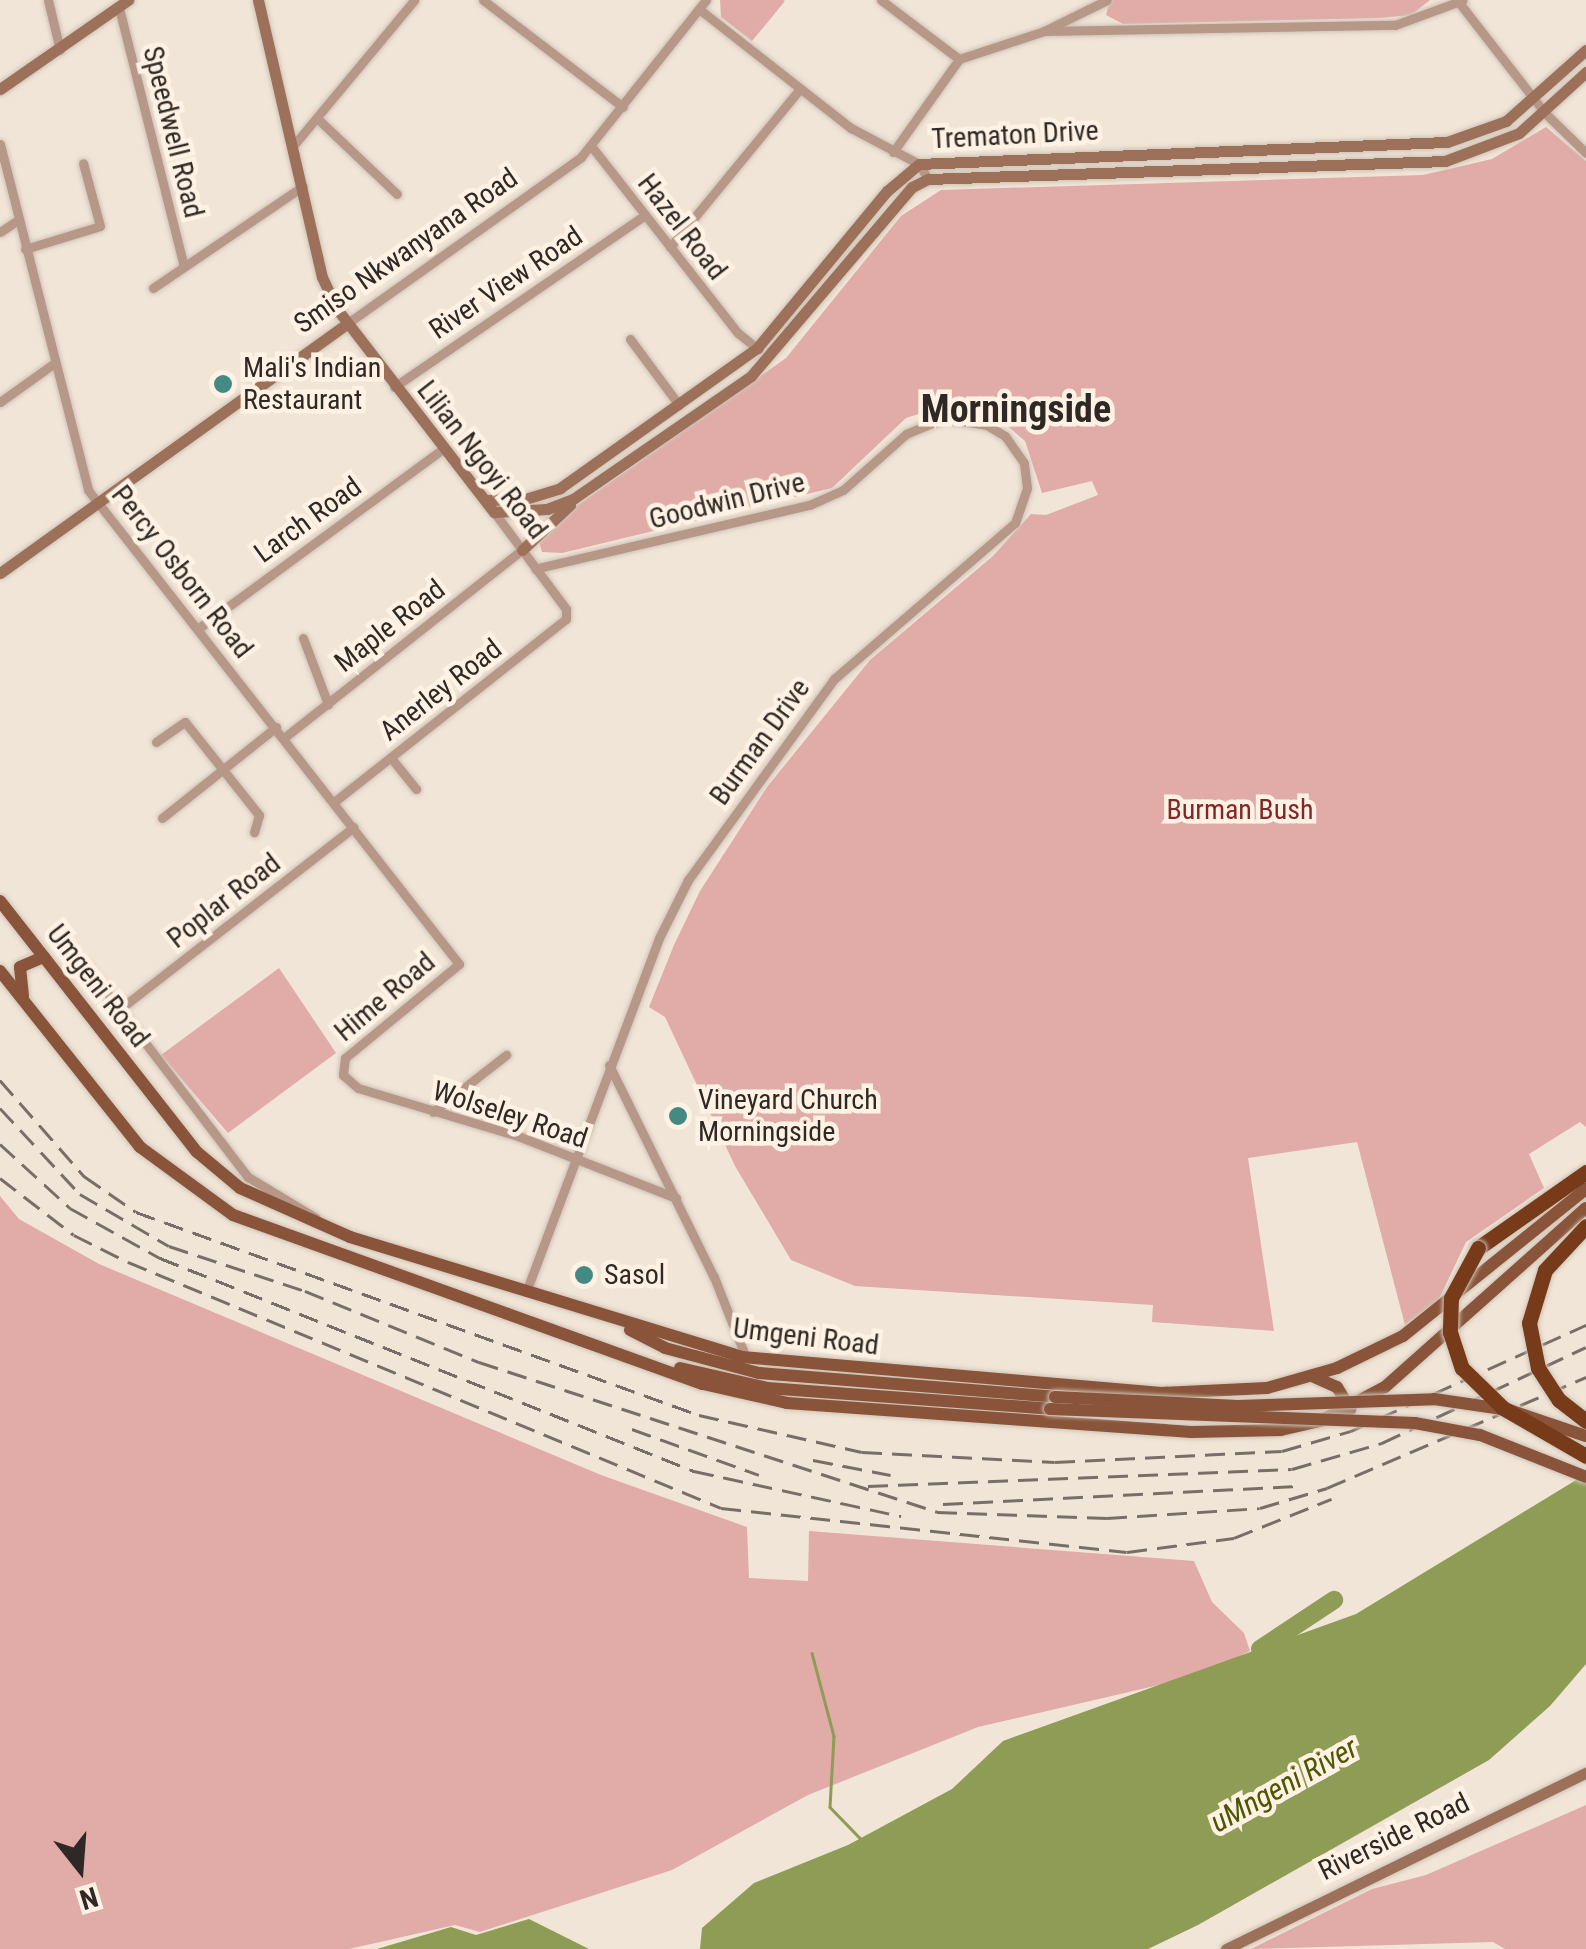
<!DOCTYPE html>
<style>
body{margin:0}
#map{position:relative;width:1586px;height:1949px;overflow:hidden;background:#f1e5d7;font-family:"Roboto Condensed",sans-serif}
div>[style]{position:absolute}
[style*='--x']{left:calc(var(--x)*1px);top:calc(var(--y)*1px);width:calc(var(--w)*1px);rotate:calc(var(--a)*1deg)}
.green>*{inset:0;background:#e1aba7}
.water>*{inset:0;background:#8f9c55}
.stream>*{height:2.5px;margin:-1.25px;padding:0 1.25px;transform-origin:1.25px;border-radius:1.25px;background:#8f9c55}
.river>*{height:18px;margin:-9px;padding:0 9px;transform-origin:9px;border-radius:9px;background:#8f9c55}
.roads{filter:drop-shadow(0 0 2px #cec3b7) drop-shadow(0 0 2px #cec3b7)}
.street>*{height:9px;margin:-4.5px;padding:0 4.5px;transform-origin:4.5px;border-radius:4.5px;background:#b79788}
.secondary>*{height:11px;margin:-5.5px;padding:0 5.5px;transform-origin:5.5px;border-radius:5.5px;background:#9d705a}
.primary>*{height:12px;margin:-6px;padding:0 6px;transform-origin:6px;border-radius:6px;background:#895439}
.highway>*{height:15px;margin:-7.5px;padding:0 7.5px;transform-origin:7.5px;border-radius:7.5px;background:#783b1a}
.rail>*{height:2.5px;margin-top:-1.25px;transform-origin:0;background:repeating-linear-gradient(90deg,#776f67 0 20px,transparent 0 30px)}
.bridges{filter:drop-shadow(0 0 2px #cec3b7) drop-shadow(0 0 2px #cec3b7)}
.primary-bridge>*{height:12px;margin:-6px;padding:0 6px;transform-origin:6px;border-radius:6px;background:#895439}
.highway-bridge>*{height:15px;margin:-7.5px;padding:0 7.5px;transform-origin:7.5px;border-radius:7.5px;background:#783b1a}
.dots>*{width:28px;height:28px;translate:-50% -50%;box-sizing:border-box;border:5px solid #fff2e4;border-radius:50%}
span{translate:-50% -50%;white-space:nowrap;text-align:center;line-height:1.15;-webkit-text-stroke:9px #fff2e4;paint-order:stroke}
.street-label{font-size:28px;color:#2e2924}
.poi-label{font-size:28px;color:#2e2924}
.left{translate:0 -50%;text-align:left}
.park-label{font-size:28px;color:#822628}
.water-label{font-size:30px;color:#4c5700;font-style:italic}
.district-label{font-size:38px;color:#2e2924;font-weight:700}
.north{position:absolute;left:30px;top:1819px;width:100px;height:100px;-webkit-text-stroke:8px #fff2e4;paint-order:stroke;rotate:163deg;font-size:28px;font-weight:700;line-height:40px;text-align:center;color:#2e2924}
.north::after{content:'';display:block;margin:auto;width:35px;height:45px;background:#2e2924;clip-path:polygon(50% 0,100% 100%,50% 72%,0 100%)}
</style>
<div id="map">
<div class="green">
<div style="clip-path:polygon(720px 0,783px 0,785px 1px,752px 41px,721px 17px)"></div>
<div style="clip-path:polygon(1110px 0,1430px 0,1411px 15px,1380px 18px,1123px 24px,1106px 15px)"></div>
<div style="clip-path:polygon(1546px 127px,1586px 161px,1586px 1127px,1580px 1122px,1529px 1154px,1544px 1188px,1466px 1242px,1439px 1299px,1405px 1325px,1357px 1142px,1248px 1158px,1274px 1331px,1152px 1322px,1153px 1305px,855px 1286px,791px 1260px,735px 1166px,665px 1017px,649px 1007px,674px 945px,700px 891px,767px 787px,870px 660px,993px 556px,1031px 514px,1046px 515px,1098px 495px,1092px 481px,1042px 493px,1025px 441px,997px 417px,934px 409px,906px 418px,832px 488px,562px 553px,542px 552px,537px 534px,786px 358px,901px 216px,941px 190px,1423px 175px,1492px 159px)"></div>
<div style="clip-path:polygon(279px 968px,336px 1053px,228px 1133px,161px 1055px)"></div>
<div style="clip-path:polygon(0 1196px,19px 1219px,99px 1264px,601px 1475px,747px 1527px,749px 1578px,808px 1581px,809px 1531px,1194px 1561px,1212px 1602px,1244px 1633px,1250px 1651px,1202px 1675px,978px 1727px,808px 1795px,672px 1870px,480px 1932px,455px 1925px,349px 1949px,0 1949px)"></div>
<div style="clip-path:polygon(1586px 1805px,1586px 1949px,1505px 1949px,1493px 1942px,1251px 1949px,1372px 1889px,1426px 1875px)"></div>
</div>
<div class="water">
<div style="clip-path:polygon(1586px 1474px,1586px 1664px,1550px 1706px,1489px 1760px,1198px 1925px,1148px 1949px,700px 1949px,702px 1928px,754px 1883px,848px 1845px,952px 1789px,1003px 1741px,1356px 1614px)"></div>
<div style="clip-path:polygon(529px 1919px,589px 1949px,377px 1949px,451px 1927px,476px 1935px)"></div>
</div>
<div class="stream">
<div style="--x:812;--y:1653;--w:86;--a:75.2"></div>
<div style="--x:834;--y:1736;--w:71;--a:93.2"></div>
<div style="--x:830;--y:1807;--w:45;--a:45.9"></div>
</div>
<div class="river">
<div style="--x:1260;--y:1649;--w:89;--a:-33.5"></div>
</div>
<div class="roads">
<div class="street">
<div style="--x:48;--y:0;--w:51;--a:76.5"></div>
<div style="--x:483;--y:0;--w:176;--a:37.4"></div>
<div style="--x:881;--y:0;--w:98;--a:37.1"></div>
<div style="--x:1457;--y:0;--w:143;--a:52.1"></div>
<div style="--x:1545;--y:113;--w:57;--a:44.3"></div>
<div style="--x:119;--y:8;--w:266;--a:75.9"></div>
<div style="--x:699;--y:9;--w:193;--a:38.1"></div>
<div style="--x:851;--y:128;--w:77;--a:27.9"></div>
<div style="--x:919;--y:164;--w:17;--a:59"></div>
<div style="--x:1044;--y:31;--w:351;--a:-1"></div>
<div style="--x:1395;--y:25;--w:72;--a:-20.2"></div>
<div style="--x:320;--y:121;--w:106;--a:43.5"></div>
<div style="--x:0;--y:144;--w:357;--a:75.7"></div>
<div style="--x:88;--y:490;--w:602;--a:51.95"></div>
<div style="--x:459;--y:964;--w:148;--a:140.5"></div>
<div style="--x:345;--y:1058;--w:17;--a:97"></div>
<div style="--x:343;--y:1075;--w:20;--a:41"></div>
<div style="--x:358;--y:1088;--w:167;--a:16.7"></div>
<div style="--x:518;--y:1136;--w:170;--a:21.4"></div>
<div style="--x:293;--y:146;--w:190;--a:-50.3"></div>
<div style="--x:592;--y:147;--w:236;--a:51.9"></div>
<div style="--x:738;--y:333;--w:26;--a:39"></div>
<div style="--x:893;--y:152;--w:114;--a:-54.6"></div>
<div style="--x:959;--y:59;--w:89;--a:-18.2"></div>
<div style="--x:1044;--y:31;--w:70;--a:-26.2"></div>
<div style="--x:0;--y:232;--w:22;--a:-34"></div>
<div style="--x:670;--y:247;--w:205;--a:-50.6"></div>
<div style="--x:25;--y:249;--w:78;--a:-17"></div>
<div style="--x:100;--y:226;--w:65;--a:-105.1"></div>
<div style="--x:153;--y:288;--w:181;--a:-34.2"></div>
<div style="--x:345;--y:325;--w:290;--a:-35.4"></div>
<div style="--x:581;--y:157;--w:201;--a:-51.5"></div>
<div style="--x:630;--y:339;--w:82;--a:53.4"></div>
<div style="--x:394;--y:387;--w:303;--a:-34.4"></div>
<div style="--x:0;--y:402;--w:65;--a:-35.6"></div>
<div style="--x:199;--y:628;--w:303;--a:-36.3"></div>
<div style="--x:303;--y:638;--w:71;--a:69.3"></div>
<div style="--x:285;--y:737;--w:302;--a:-38.3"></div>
<div style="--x:156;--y:742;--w:35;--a:-35"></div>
<div style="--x:185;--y:722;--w:119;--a:51.5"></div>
<div style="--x:259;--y:815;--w:18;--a:106"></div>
<div style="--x:391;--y:758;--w:40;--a:51"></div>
<div style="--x:334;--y:802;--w:295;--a:-38.3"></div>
<div style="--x:566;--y:619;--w:10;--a:-90"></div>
<div style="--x:566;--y:609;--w:121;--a:-126.6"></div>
<div style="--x:162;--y:818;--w:146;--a:-38.6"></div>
<div style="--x:85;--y:964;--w:268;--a:52.6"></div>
<div style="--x:248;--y:1177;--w:79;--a:31.1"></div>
<div style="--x:120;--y:1009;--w:296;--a:-37.9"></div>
<div style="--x:609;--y:1065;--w:237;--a:63.7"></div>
<div style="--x:714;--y:1277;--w:87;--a:68.4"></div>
<div style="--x:433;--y:1112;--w:93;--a:-38"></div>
<div style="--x:526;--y:1292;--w:378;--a:-69.4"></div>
<div style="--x:659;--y:938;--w:65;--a:-63.4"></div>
<div style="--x:688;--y:880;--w:248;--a:-54"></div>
<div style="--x:834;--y:679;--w:239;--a:-40.8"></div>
<div style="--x:1015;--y:523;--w:37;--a:-71"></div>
<div style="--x:1027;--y:488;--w:25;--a:-97"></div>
<div style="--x:1024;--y:463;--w:33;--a:-125"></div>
<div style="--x:1005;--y:436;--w:21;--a:-149"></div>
<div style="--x:987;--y:425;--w:44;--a:-170.8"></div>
<div style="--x:944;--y:418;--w:41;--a:157.2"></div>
<div style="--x:906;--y:434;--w:84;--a:138.4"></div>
<div style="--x:843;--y:490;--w:37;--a:156"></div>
<div style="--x:809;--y:505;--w:281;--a:166.9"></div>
</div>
<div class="secondary">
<div style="--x:258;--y:0;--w:284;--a:77"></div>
<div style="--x:322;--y:277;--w:35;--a:65"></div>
<div style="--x:337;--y:309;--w:257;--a:52.3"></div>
<div style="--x:494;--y:512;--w:53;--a:-3.2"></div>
<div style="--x:547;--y:509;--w:28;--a:-21"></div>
<div style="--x:573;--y:499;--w:216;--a:-34.6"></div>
<div style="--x:751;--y:376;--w:248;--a:-49.6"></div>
<div style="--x:912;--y:187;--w:18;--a:-27"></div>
<div style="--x:928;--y:179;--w:517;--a:-1.99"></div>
<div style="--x:1445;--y:161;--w:79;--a:-20.7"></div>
<div style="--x:1519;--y:133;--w:91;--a:-42.3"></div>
<div style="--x:0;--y:89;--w:156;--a:-34.8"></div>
<div style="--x:485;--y:500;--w:40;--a:-1.4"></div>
<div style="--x:525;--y:499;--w:37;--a:-17"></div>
<div style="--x:560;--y:488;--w:242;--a:-35.4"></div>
<div style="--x:757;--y:348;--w:204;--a:-50.4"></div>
<div style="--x:887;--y:191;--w:42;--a:-40.2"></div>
<div style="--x:919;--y:164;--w:528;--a:-2.39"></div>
<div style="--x:1447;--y:142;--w:63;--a:-19.6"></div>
<div style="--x:1506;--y:121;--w:107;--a:-41.6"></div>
<div style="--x:522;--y:550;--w:66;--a:-43.2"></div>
<div style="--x:0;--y:573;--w:425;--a:-35.7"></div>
<div style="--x:1226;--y:1949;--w:401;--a:-26.1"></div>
</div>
<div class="primary">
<div style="--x:0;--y:901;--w:319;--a:51.9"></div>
<div style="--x:197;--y:1152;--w:56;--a:39.9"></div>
<div style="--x:240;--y:1188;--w:120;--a:24"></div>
<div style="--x:350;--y:1237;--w:410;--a:17"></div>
<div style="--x:742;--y:1357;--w:421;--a:4.9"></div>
<div style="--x:1161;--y:1393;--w:106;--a:-2.7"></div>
<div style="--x:1267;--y:1388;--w:73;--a:-15.9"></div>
<div style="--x:1337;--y:1368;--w:73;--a:-25.9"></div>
<div style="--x:1403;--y:1336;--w:235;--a:-38.8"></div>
<div style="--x:0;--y:971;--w:225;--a:51.5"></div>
<div style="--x:140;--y:1147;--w:115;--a:36.2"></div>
<div style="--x:233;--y:1215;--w:499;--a:19.8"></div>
<div style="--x:703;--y:1384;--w:86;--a:12.7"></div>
<div style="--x:787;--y:1403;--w:405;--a:4.1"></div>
<div style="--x:1191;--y:1432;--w:90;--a:-1.3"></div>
<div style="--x:1281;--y:1430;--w:40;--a:-13"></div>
<div style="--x:1320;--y:1421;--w:73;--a:-27.6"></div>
<div style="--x:1385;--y:1387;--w:269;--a:-41.7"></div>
<div style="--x:23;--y:996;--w:29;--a:-96"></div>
<div style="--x:20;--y:967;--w:26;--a:-23"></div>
<div style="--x:630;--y:1330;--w:39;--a:27"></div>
<div style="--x:665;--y:1348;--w:97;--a:14.9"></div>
<div style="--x:759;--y:1373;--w:297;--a:4.6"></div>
<div style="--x:680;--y:1368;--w:89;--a:12.9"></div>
<div style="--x:767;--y:1388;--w:284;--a:4.2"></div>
<div style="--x:1312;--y:1376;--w:27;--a:24"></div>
<div style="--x:1337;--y:1387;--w:26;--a:59"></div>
</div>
<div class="highway">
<div style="--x:1478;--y:1248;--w:132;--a:-35.1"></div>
</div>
</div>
<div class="rail">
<div style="--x:0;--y:1080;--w:128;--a:48.8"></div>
<div style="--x:84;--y:1176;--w:63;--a:34.7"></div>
<div style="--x:136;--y:1212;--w:598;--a:19.83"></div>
<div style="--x:699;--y:1415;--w:167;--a:12.8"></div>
<div style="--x:862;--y:1452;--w:193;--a:3"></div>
<div style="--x:1055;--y:1462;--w:227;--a:-2.8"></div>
<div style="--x:1282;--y:1451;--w:72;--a:-16.2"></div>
<div style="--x:1351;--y:1431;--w:258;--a:-24.3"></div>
<div style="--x:0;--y:1108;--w:117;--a:47.1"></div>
<div style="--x:80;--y:1194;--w:103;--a:30.3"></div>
<div style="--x:169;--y:1246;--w:143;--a:18.3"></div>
<div style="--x:305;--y:1291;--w:188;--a:22.2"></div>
<div style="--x:479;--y:1362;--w:482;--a:18.1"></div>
<div style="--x:937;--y:1512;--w:170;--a:2"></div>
<div style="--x:1107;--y:1518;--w:153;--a:-3.7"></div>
<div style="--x:1260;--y:1508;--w:70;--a:-16.6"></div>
<div style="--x:1327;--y:1488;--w:282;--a:-23.2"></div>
<div style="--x:0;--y:1144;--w:95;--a:42.4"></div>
<div style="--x:70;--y:1208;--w:103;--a:29.1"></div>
<div style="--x:160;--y:1258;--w:575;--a:21.75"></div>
<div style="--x:694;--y:1471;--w:212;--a:12.3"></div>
<div style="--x:0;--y:1178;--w:93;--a:37.6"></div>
<div style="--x:74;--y:1235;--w:60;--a:26.6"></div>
<div style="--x:128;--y:1262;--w:642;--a:22.53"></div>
<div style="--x:721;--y:1508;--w:408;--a:6.2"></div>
<div style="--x:1127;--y:1552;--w:108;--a:-7.5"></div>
<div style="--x:1234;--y:1538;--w:105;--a:-21.9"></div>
<div style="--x:632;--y:1429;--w:135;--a:19.9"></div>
<div style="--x:813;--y:1460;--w:79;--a:10.9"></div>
<div style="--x:868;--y:1486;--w:424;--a:-2.3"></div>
<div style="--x:1292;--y:1469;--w:94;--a:-16.1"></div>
<div style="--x:1382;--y:1443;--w:225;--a:-25.2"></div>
<div style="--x:943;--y:1504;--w:354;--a:-2.9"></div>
</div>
<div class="bridges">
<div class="primary-bridge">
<div style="--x:1055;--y:1397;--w:183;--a:2.8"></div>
<div style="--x:1238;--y:1406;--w:196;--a:-2"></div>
<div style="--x:1434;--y:1399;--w:76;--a:8.3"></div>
<div style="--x:1509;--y:1410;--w:81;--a:18.7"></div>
<div style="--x:1050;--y:1409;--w:365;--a:2.2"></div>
<div style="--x:1415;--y:1423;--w:66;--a:10.5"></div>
<div style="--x:1480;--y:1435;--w:114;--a:21.6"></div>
</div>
<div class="highway-bridge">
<div style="--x:1586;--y:1226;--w:60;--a:133"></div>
<div style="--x:1545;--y:1270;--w:55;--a:106.8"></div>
<div style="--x:1529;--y:1323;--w:46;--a:78.7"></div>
<div style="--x:1538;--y:1368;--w:38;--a:57"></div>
<div style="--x:1559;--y:1400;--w:34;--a:38"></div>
<div style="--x:1478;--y:1248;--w:57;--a:118.4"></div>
<div style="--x:1451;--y:1298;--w:34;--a:92"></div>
<div style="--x:1450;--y:1332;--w:38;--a:72"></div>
<div style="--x:1462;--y:1368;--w:57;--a:44.3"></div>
<div style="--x:1503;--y:1408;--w:96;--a:30"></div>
</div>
</div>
<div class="dots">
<div style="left:223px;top:384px;background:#438a85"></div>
<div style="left:678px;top:1116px;background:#438a85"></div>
<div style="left:584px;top:1275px;background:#438a85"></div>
</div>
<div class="street-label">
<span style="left:173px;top:132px;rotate:76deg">Speedwell Road</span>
<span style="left:1015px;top:135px;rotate:-3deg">Trematon Drive</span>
<span style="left:682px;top:227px;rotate:52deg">Hazel Road</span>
<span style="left:406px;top:251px;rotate:-35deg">Smiso Nkwanyana Road</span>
<span style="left:506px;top:283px;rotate:-34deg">River View Road</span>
<span style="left:482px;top:460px;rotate:52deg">Lilian Ngoyi Road</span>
<span style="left:727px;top:501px;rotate:-14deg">Goodwin Drive</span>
<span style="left:308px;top:520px;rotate:-36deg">Larch Road</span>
<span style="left:182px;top:572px;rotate:52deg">Percy Osborn Road</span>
<span style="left:390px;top:626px;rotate:-38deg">Maple Road</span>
<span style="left:441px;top:690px;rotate:-38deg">Anerley Road</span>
<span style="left:760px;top:742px;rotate:-54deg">Burman Drive</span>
<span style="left:224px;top:901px;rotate:-38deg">Poplar Road</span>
<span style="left:98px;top:986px;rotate:52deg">Umgeni Road</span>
<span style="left:385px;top:997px;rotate:-40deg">Hime Road</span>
<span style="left:510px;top:1115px;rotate:18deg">Wolseley Road</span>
<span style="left:806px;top:1337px;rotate:7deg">Umgeni Road</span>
<span style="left:1394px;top:1837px;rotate:-26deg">Riverside Road</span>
</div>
<div class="poi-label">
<span class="left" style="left:243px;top:384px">Mali's Indian<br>Restaurant</span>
<span class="left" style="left:698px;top:1116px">Vineyard Church<br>Morningside</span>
<span class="left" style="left:604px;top:1275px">Sasol</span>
</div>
<div class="park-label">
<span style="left:1240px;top:810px">Burman Bush</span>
</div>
<div class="water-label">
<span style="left:1284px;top:1785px;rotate:-29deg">uMngeni River</span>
</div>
<div class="district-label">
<span style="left:1016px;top:410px">Morningside</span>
</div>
<div class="north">N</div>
</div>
